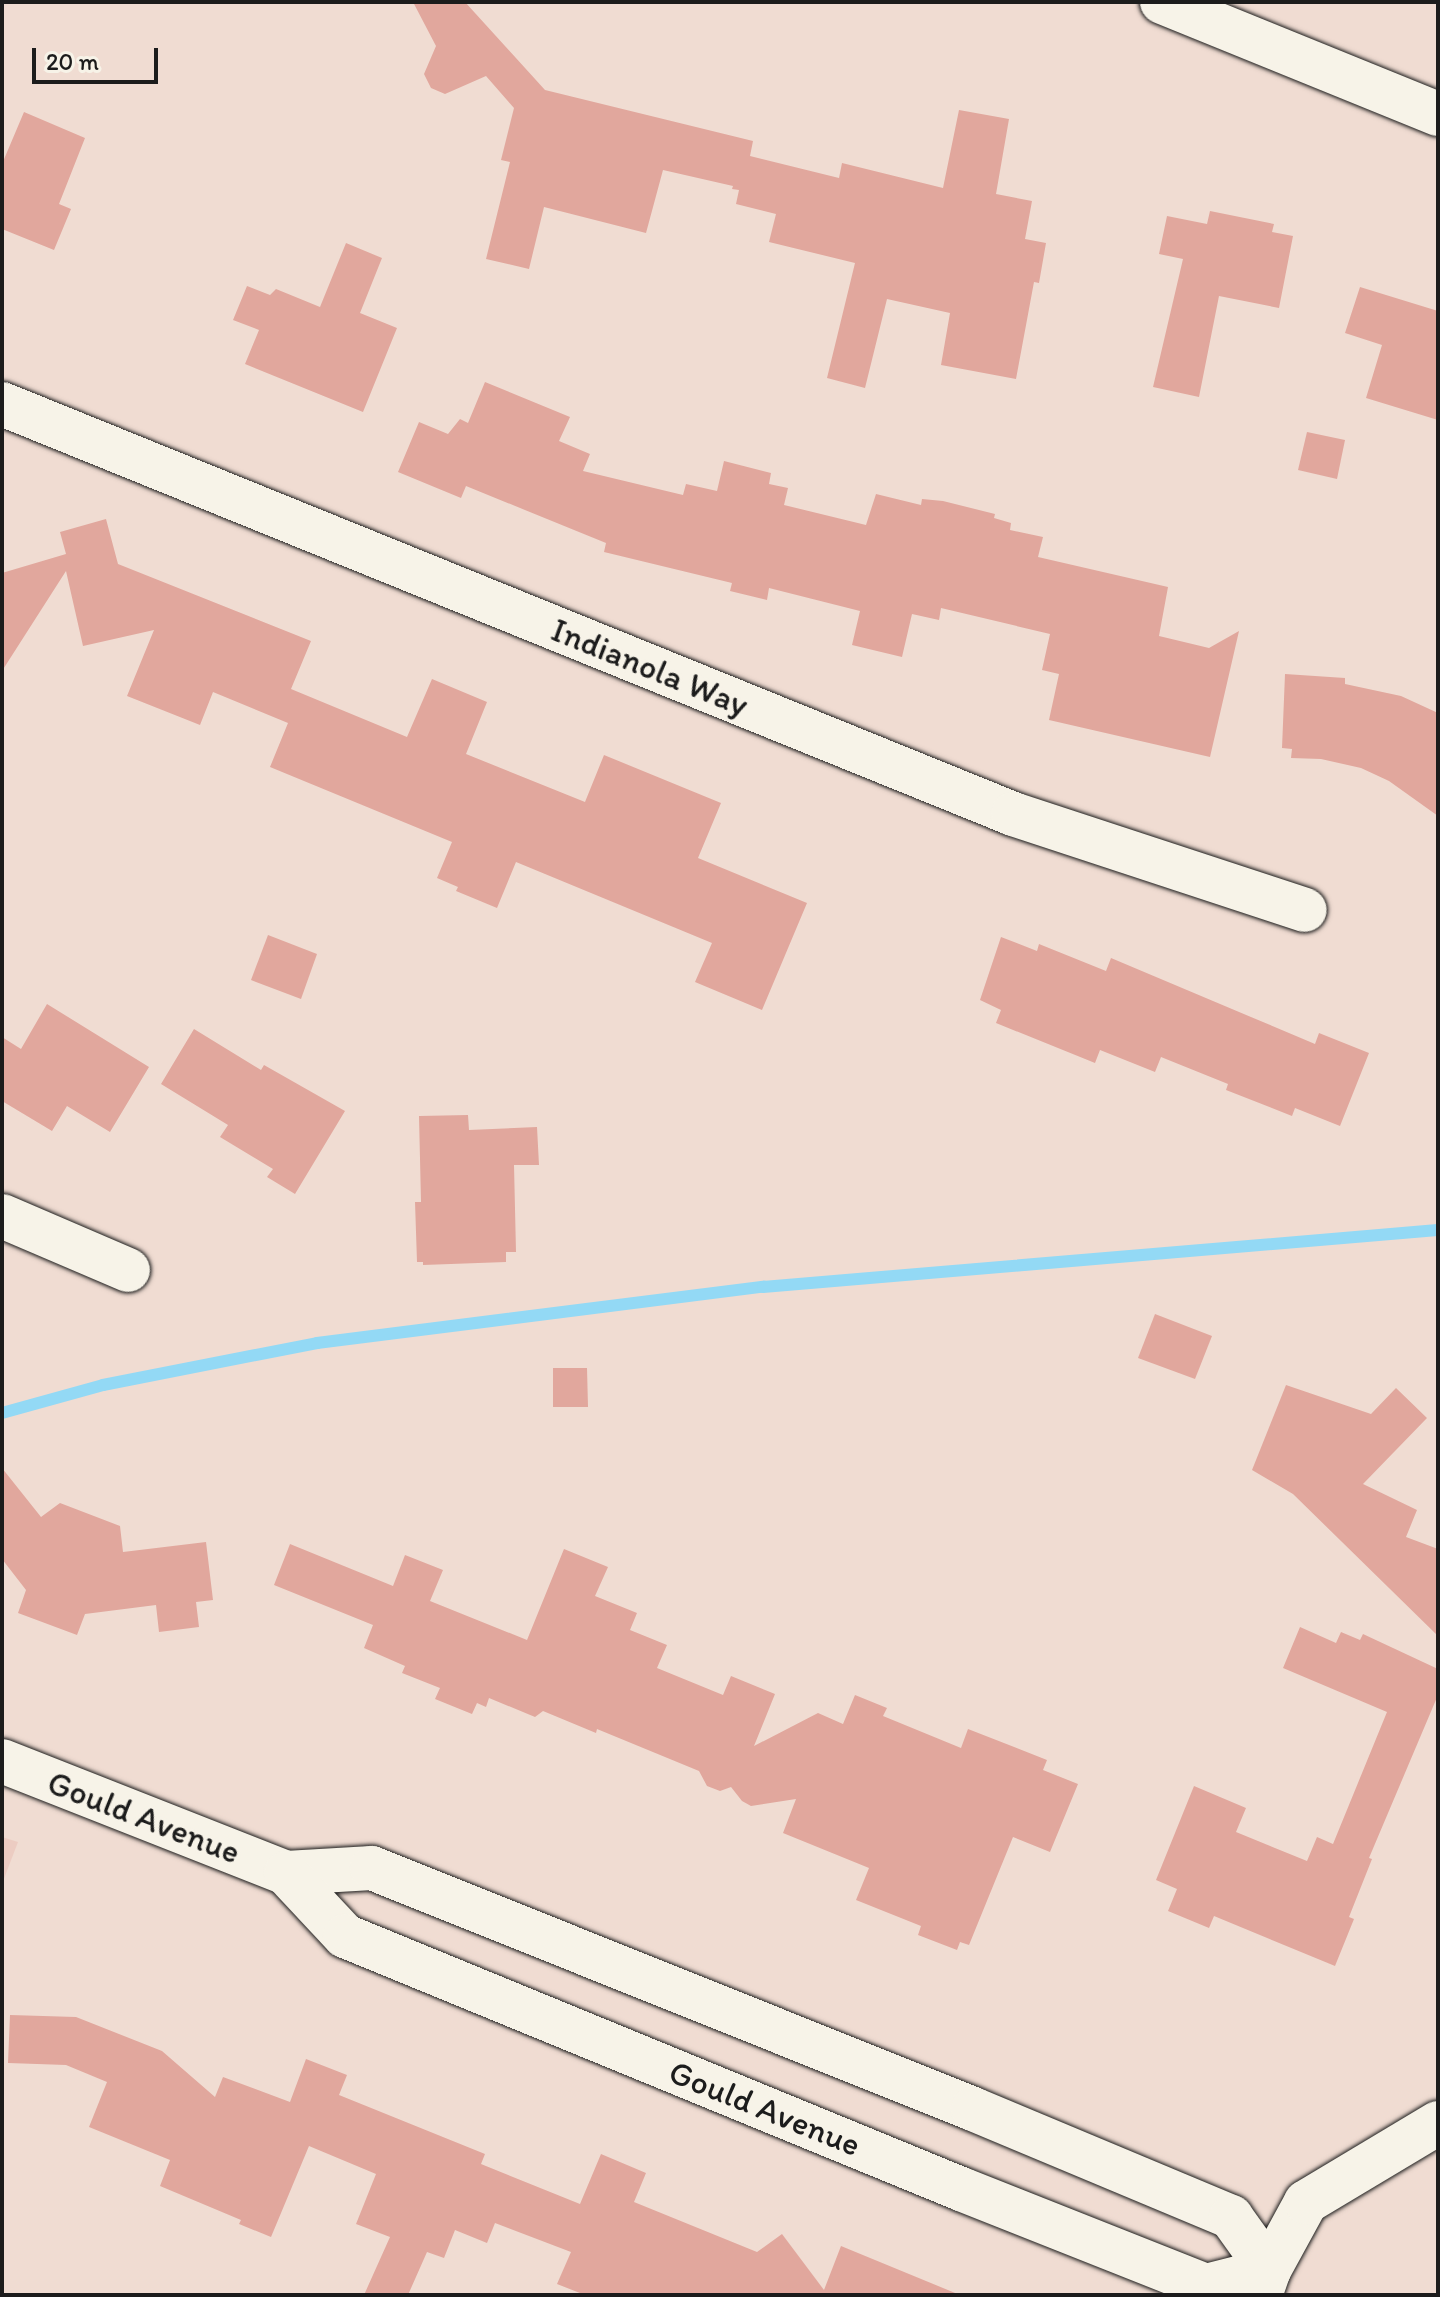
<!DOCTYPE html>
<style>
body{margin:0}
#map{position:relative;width:1440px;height:2297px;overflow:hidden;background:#f0dcd2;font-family:Itim,sans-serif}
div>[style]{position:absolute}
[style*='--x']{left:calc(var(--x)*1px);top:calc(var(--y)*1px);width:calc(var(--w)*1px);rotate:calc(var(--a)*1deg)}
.built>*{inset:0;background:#ecccc2}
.stream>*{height:12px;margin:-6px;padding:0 6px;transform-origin:6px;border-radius:6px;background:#93d9f5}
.building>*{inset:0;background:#e1a79d}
.roads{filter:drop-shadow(0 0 2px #1c1c1c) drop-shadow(0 0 2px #1c1c1c)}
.minor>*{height:44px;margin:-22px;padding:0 22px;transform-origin:22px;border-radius:22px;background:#f7f3e8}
span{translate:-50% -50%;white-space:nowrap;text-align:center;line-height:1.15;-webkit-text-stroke:6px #f7f3e8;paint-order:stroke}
.street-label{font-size:34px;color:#1c1c1c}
.frame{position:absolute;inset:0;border:4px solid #1c1c1c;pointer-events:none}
.scale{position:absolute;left:32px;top:48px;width:126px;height:36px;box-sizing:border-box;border:4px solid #1c1c1c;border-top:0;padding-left:10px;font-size:24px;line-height:28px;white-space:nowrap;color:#1c1c1c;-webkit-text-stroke:6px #f7f3e8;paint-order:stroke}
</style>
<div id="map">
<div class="built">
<div style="clip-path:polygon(2px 1837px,18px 1842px,2px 1884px)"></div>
</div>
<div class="stream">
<div style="--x:2;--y:1413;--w:105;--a:-15.5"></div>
<div style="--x:103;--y:1385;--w:218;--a:-11.1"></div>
<div style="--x:317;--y:1343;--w:450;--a:-7.2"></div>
<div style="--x:763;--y:1287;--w:677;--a:-4.83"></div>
</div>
<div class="building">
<div style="clip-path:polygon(413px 2px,465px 2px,545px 90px,753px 141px,750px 156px,839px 178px,842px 163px,943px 188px,959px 110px,1009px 119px,996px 194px,1032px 201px,1025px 239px,1046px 243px,1039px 283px,1034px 282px,1016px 379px,941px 365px,950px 313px,887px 299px,865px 388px,827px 378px,855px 263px,769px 242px,776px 214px,736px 204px,739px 190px,732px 189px,733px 186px,663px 170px,646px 233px,544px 207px,529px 269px,486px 259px,510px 162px,501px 160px,514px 108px,486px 76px,445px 94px,431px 88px,424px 74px,436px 46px)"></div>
<div style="clip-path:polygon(24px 112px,85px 138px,59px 204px,71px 209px,54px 250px,2px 229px,2px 164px)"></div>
<div style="clip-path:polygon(1210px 211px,1274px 224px,1272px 232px,1293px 236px,1279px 308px,1219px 296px,1199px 397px,1153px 387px,1183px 259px,1159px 254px,1167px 216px,1207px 224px)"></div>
<div style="clip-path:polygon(346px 243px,382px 258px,360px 313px,397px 328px,363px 412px,245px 364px,259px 330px,233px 320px,247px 286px,270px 295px,276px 289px,320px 307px)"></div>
<div style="clip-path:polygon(1360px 287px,1438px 311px,1438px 420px,1366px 398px,1382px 345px,1345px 333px)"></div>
<div style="clip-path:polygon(485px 382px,570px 417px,559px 441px,590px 454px,583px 471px,683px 495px,686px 484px,717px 491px,724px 461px,771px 473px,769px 484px,788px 488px,784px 505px,866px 525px,876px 494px,921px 505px,922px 499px,943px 501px,995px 514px,994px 518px,1011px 523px,1010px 530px,1043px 537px,1038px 557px,1168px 587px,1159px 636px,1209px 648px,1239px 631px,1210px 757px,1049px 720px,1059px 674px,1042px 670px,1050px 634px,941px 608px,939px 620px,912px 614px,902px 657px,852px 645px,860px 611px,769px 588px,767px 600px,730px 591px,732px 583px,604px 552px,606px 543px,466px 486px,461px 498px,398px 472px,419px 422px,448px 434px,460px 419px,468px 423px)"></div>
<div style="clip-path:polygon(1307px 432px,1345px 440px,1337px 479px,1298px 470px)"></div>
<div style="clip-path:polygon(106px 519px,118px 564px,311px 641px,291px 689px,407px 737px,432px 679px,487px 702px,466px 754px,585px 802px,604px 755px,721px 803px,698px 858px,807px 903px,762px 1010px,695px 982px,712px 943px,516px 862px,497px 908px,456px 891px,458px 887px,437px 878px,452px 842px,270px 767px,288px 723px,213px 692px,200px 725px,127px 696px,154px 630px,83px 646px,66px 571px,2px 671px,2px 573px,66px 554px,60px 532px)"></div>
<div style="clip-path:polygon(1285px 674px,1345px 678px,1345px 684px,1401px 696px,1438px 713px,1438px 816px,1389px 781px,1361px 768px,1321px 759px,1291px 758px,1292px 749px,1282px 748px)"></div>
<div style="clip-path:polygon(268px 935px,317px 954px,301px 999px,251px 980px)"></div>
<div style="clip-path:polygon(1001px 937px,1037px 951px,1039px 944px,1106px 971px,1111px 958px,1315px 1044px,1319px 1033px,1369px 1053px,1340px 1126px,1295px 1108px,1292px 1116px,1226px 1090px,1228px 1084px,1161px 1057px,1155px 1072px,1100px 1050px,1095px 1063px,996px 1023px,1001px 1010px,980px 1000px)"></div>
<div style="clip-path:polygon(47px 1004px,149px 1067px,110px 1132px,67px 1106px,52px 1131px,2px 1101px,2px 1037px,21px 1049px)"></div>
<div style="clip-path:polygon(194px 1029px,261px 1070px,264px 1065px,345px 1111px,295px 1194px,267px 1177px,273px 1169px,220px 1137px,228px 1125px,161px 1084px)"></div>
<div style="clip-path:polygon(468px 1115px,469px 1130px,537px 1127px,539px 1165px,514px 1165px,516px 1252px,506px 1252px,506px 1262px,423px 1265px,423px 1262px,417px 1262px,415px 1202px,421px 1202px,419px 1116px)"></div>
<div style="clip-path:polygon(1155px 1314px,1212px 1336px,1195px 1379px,1138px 1358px)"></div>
<div style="clip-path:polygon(553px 1368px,587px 1368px,588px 1407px,553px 1407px)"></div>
<div style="clip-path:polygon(1286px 1385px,1371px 1414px,1396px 1388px,1427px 1418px,1363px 1484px,1417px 1510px,1406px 1537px,1438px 1549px,1438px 1636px,1293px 1494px,1252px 1470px)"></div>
<div style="clip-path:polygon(2px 1468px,41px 1517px,60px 1503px,120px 1526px,123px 1552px,206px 1542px,213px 1600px,196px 1602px,199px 1627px,159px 1632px,156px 1605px,85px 1614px,77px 1635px,18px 1613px,26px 1590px,2px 1559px)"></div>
<div style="clip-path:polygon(290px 1544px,393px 1586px,405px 1555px,443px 1570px,430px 1601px,527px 1640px,564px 1549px,608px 1567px,595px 1596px,637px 1613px,630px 1630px,667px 1645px,657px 1668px,723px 1695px,731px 1676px,775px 1694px,754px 1746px,818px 1713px,843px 1724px,855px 1695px,887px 1708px,883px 1716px,961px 1748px,968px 1729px,1047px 1760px,1043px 1770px,1078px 1784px,1050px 1852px,1013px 1837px,969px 1945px,960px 1942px,957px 1950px,918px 1935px,921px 1926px,856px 1900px,869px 1868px,783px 1833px,796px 1799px,751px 1806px,742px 1801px,731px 1787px,720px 1791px,707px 1786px,699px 1771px,597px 1729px,596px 1733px,543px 1711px,535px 1717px,489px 1698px,486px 1707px,477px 1703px,472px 1714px,435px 1699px,440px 1688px,402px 1673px,405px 1666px,364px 1648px,373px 1625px,274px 1585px)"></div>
<div style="clip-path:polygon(1300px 1627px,1336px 1643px,1341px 1632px,1360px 1640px,1363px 1634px,1438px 1669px,1438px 1695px,1369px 1858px,1372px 1859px,1349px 1917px,1354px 1919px,1335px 1966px,1214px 1916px,1209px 1928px,1168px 1911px,1177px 1889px,1156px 1880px,1194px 1786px,1246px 1808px,1236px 1832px,1307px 1861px,1317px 1837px,1333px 1844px,1387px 1712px,1283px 1668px)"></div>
<div style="clip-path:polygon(10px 2015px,76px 2017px,162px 2051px,215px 2097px,223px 2077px,290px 2102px,306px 2059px,347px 2075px,339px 2095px,485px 2154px,481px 2164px,580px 2204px,601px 2154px,646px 2173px,634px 2202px,757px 2252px,782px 2234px,824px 2290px,841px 2246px,960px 2295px,585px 2295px,557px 2284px,571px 2252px,495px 2223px,487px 2243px,455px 2230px,444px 2258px,427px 2252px,408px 2295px,364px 2295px,390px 2237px,356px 2224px,376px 2174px,309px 2146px,271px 2237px,239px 2224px,241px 2220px,160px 2186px,170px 2160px,89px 2127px,107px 2082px,66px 2065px,8px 2063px)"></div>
</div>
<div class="roads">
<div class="minor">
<div style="--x:1162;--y:2;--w:298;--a:22.1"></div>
<div style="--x:2;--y:404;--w:1091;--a:22.07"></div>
<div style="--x:1013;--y:814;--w:307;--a:18.2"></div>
<div style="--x:2;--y:1216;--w:137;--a:23.2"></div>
<div style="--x:2;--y:1761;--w:305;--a:21.5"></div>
<div style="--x:286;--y:1873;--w:86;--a:-3.3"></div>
<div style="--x:372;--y:1868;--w:648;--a:21.85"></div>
<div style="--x:973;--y:2109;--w:280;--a:22.7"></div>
<div style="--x:1231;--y:2217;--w:65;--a:54.4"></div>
<div style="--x:286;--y:1873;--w:86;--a:46.9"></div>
<div style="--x:345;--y:1936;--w:666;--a:22.33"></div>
<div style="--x:961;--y:2189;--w:264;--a:21.6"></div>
<div style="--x:1206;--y:2286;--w:65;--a:-14.3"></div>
<div style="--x:1261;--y:2293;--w:24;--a:-71"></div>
<div style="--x:1269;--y:2270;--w:77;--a:-61.4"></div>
<div style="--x:1306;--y:2202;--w:154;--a:-30.9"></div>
</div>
</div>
<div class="street-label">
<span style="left:650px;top:667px;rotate:22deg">Indianola Way</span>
<span style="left:144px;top:1817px;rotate:21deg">Gould Avenue</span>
<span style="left:765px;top:2108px;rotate:22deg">Gould Avenue</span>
</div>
<div class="frame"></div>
<div class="scale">20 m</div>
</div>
